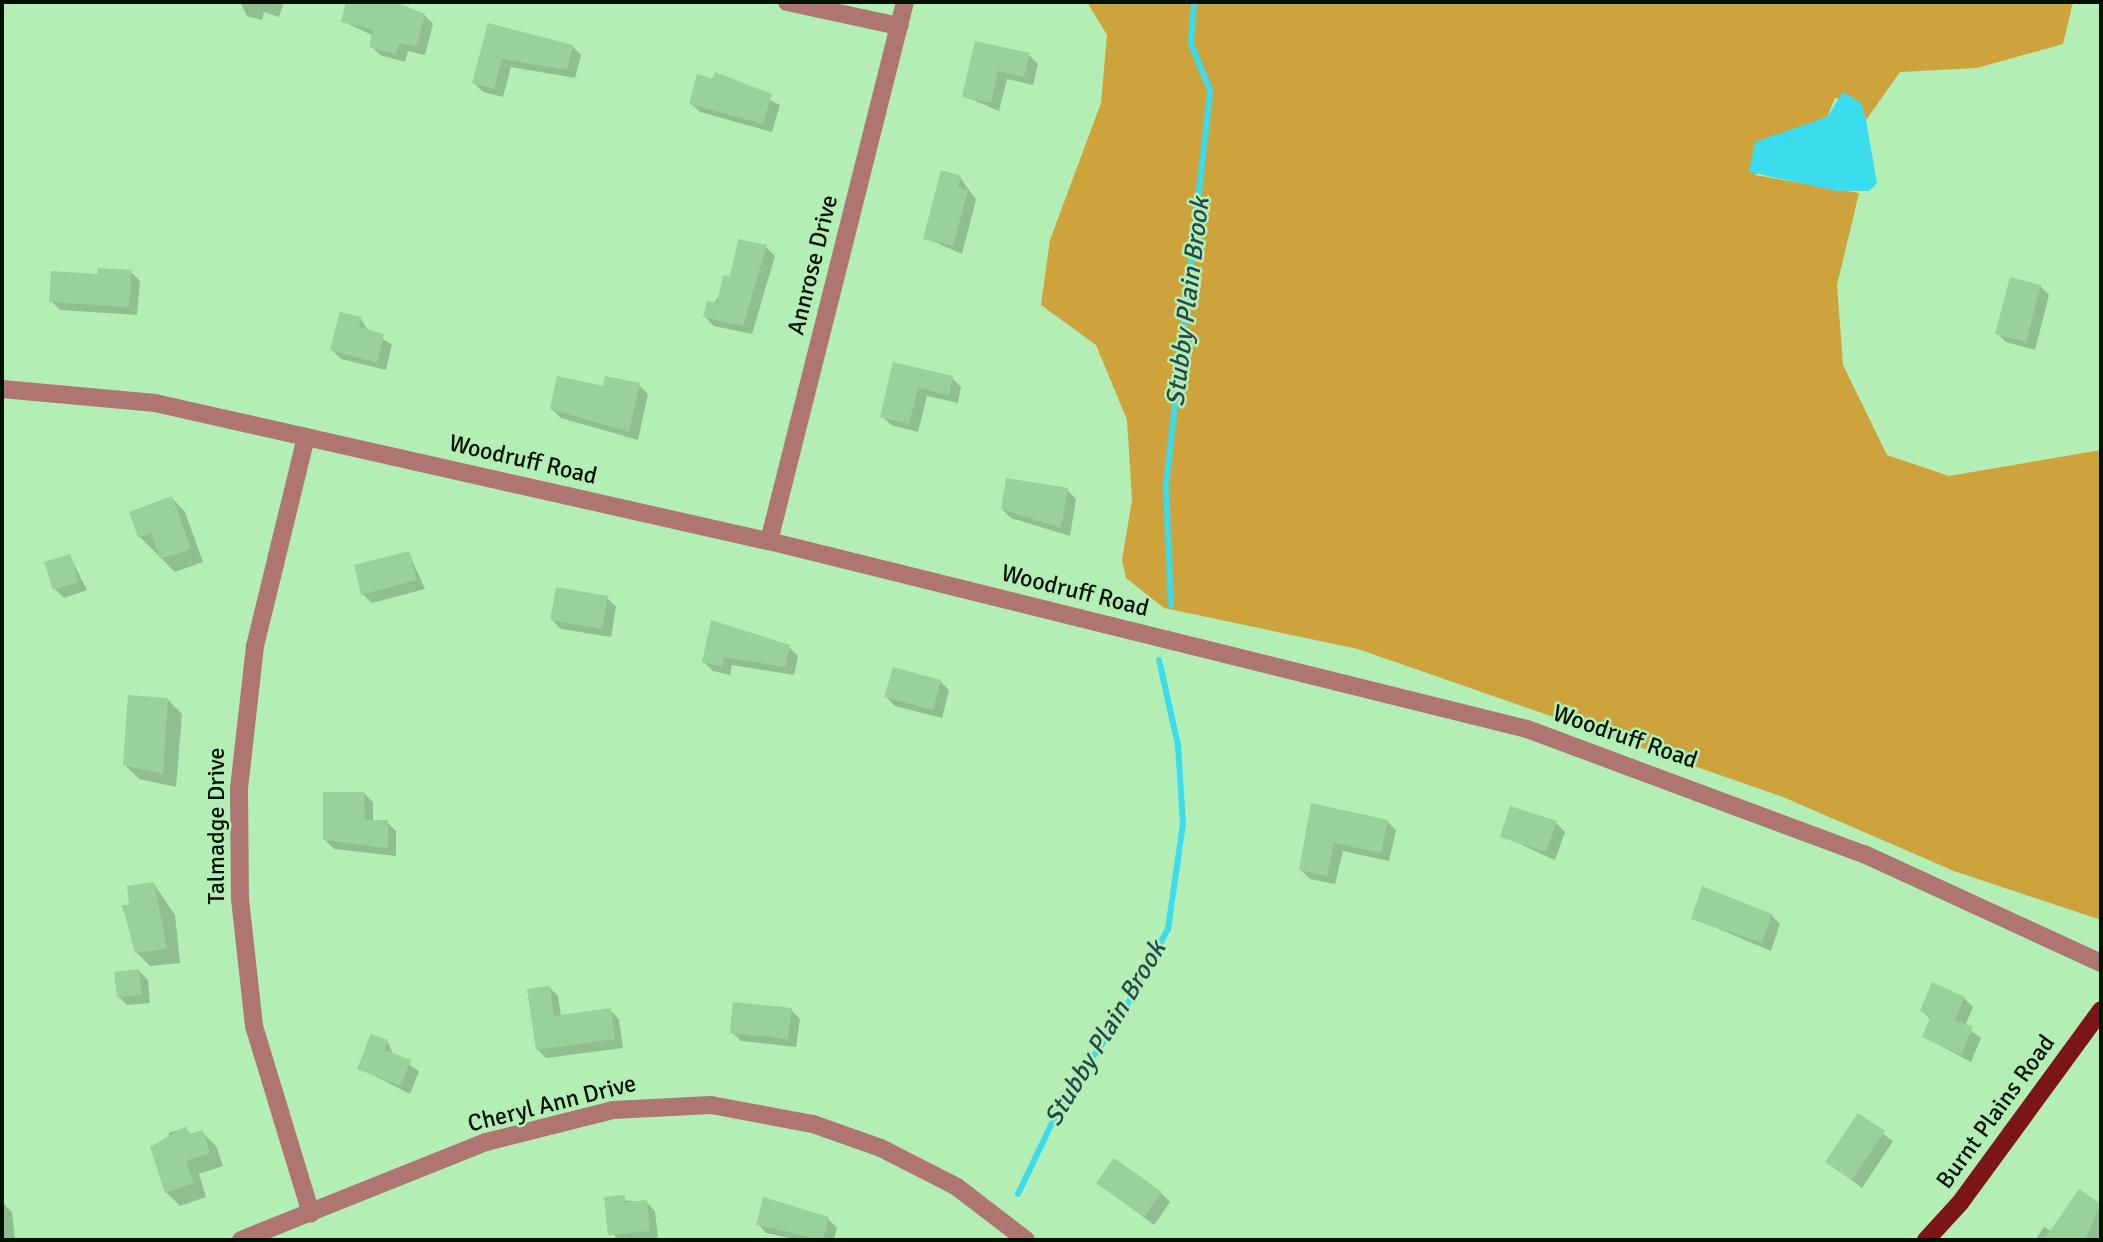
<!DOCTYPE html>
<style>
body{margin:0}
#map{position:relative;width:2103px;height:1242px;overflow:hidden;background:#b3eeb5;font-family:Signika,sans-serif}
div>[style]{position:absolute}
[style*='--x']{left:calc(var(--x)*1px);top:calc(var(--y)*1px);width:calc(var(--w)*1px);rotate:calc(var(--a)*1deg)}
.forest>*{inset:0;background:#cfa33b}
.water>*{inset:0;background:#3bdced}
.shadow>*{inset:0;background:#0003}
.stream>*{height:6px;margin:-3px;padding:0 3px;transform-origin:3px;border-radius:3px;background:#3bdced}
.building>*{inset:0;background:#98d19a}
.minor>*{height:18px;margin:-9px;padding:0 9px;transform-origin:9px;border-radius:9px;background:#af7671}
.major>*{height:18px;margin:-9px;padding:0 9px;transform-origin:9px;border-radius:9px;background:#7c1518}
span{translate:-50% -50%;white-space:nowrap;text-align:center;line-height:1.15;-webkit-text-stroke:5px #b3eeb5;paint-order:stroke}
.street-label{font-size:24px;color:#001101}
.water-label{font-size:26px;color:#28484b;font-style:italic}
.frame{position:absolute;inset:0;border:4px solid #001101;pointer-events:none}
</style>
<div id="map">
<div class="forest">
<div style="clip-path:polygon(1087px 2px,2073px 2px,2063px 44px,1977px 68px,1900px 72px,1866px 120px,1861px 103px,1835px 98px,1827px 117px,1796px 130px,1755px 175px,1859px 193px,1837px 285px,1843px 365px,1887px 455px,1949px 476px,2101px 450px,2101px 920px,1954px 871px,1783px 797px,1358px 649px,1164px 608px,1126px 578px,1122px 560px,1132px 500px,1127px 420px,1096px 345px,1041px 305px,1050px 240px,1101px 103px,1107px 35px)"></div>
</div>
<div class="water">
<div style="clip-path:polygon(1843px 92px,1861px 103px,1866px 120px,1877px 183px,1869px 191px,1837px 191px,1749px 172px,1755px 142px,1827px 117px)"></div>
</div>
<div class="shadow">
<div style="clip-path:polygon(240px 2px,284px 2px,279px 17px,264px 12px,262px 20px,247px 16px)"></div>
<div style="clip-path:polygon(347px 2px,424px 15px,433px 24px,425px 55px,408px 51px,405px 62px,380px 55px,371px 46px,374px 36px,342px 21px)"></div>
<div style="clip-path:polygon(489px 25px,572px 46px,581px 55px,575px 78px,511px 67px,503px 97px,483px 92px,474px 83px)"></div>
<div style="clip-path:polygon(976px 43px,1029px 55px,1038px 64px,1033px 85px,1007px 79px,999px 111px,964px 96px)"></div>
<div style="clip-path:polygon(716px 74px,780px 105px,772px 132px,700px 112px,691px 103px)"></div>
<div style="clip-path:polygon(960px 177px,976px 200px,962px 254px,925px 238px)"></div>
<div style="clip-path:polygon(766px 247px,775px 256px,752px 334px,714px 326px,705px 317px,731px 278px)"></div>
<div style="clip-path:polygon(131px 272px,140px 281px,137px 315px,60px 310px,51px 301px,99px 276px)"></div>
<div style="clip-path:polygon(2040px 286px,2049px 295px,2035px 350px,2006px 342px,1997px 333px)"></div>
<div style="clip-path:polygon(361px 319px,369px 332px,392px 344px,386px 370px,341px 359px,332px 350px)"></div>
<div style="clip-path:polygon(895px 364px,952px 378px,961px 387px,958px 403px,927px 396px,918px 432px,891px 425px,882px 416px)"></div>
<div style="clip-path:polygon(639px 385px,648px 394px,638px 440px,561px 418px,552px 409px,605px 388px)"></div>
<div style="clip-path:polygon(1067px 490px,1076px 499px,1070px 536px,1011px 518px,1002px 509px)"></div>
<div style="clip-path:polygon(172px 498px,185px 512px,203px 562px,175px 572px,140px 537px)"></div>
<div style="clip-path:polygon(409px 553px,425px 589px,372px 603px,363px 594px)"></div>
<div style="clip-path:polygon(70px 556px,87px 590px,64px 598px,55px 589px)"></div>
<div style="clip-path:polygon(607px 598px,616px 607px,611px 637px,561px 629px,552px 620px)"></div>
<div style="clip-path:polygon(713px 622px,789px 647px,798px 656px,794px 675px,732px 665px,730px 675px,713px 671px,704px 662px)"></div>
<div style="clip-path:polygon(941px 682px,949px 690px,942px 718px,895px 706px,886px 697px)"></div>
<div style="clip-path:polygon(168px 700px,182px 714px,176px 787px,139px 779px,125px 765px)"></div>
<div style="clip-path:polygon(364px 793px,373px 802px,373px 822px,387px 822px,396px 831px,396px 856px,334px 849px,325px 840px)"></div>
<div style="clip-path:polygon(1313px 805px,1387px 821px,1396px 830px,1389px 861px,1343px 851px,1335px 884px,1310px 879px,1301px 870px)"></div>
<div style="clip-path:polygon(1556px 823px,1565px 832px,1555px 860px,1502px 836px)"></div>
<div style="clip-path:polygon(154px 884px,175px 915px,180px 963px,150px 966px,136px 952px,131px 906px)"></div>
<div style="clip-path:polygon(1771px 915px,1780px 924px,1771px 951px,1693px 918px)"></div>
<div style="clip-path:polygon(139px 971px,148px 980px,150px 1003px,127px 1005px,118px 996px)"></div>
<div style="clip-path:polygon(549px 987px,558px 996px,561px 1016px,610px 1010px,619px 1019px,623px 1048px,546px 1058px,537px 1049px)"></div>
<div style="clip-path:polygon(1964px 998px,1973px 1007px,1965px 1026px,1981px 1038px,1971px 1062px,1924px 1037px,1931px 1020px,1922px 1011px)"></div>
<div style="clip-path:polygon(791px 1010px,800px 1019px,796px 1047px,741px 1041px,732px 1032px)"></div>
<div style="clip-path:polygon(387px 1041px,394px 1056px,419px 1071px,410px 1094px,359px 1068px)"></div>
<div style="clip-path:polygon(1858px 1115px,1893px 1141px,1862px 1188px,1827px 1162px)"></div>
<div style="clip-path:polygon(185px 1128px,192px 1135px,202px 1132px,216px 1146px,223px 1166px,199px 1174px,206px 1197px,180px 1206px,166px 1192px,169px 1133px)"></div>
<div style="clip-path:polygon(1098px 1183px,1161px 1193px,1170px 1202px,1154px 1225px)"></div>
<div style="clip-path:polygon(2079px 1191px,2101px 1206px,2100px 1240px,2035px 1240px,2044px 1227px,2052px 1232px)"></div>
<div style="clip-path:polygon(606px 1199px,646px 1202px,655px 1211px,658px 1239px,616px 1240px)"></div>
<div style="clip-path:polygon(2px 1202px,12px 1212px,15px 1239px,2px 1240px)"></div>
<div style="clip-path:polygon(828px 1219px,837px 1228px,834px 1240px,798px 1240px,766px 1233px,758px 1224px)"></div>
</div>
<div class="stream">
<div style="--x:1171;--y:605;--w:120;--a:-92.4"></div>
<div style="--x:1166;--y:485;--w:397;--a:-83.6"></div>
<div style="--x:1210;--y:90;--w:50;--a:-112.4"></div>
<div style="--x:1191;--y:44;--w:42;--a:-85.9"></div>
<div style="--x:1018;--y:1194;--w:104;--a:-64.4"></div>
<div style="--x:1063;--y:1100;--w:100;--a:-55.2"></div>
<div style="--x:1120;--y:1018;--w:101;--a:-61.7"></div>
<div style="--x:1168;--y:929;--w:106;--a:-81.9"></div>
<div style="--x:1183;--y:824;--w:79;--a:-93.6"></div>
<div style="--x:1178;--y:745;--w:87;--a:-102.6"></div>
</div>
<div class="building">
<div style="clip-path:polygon(346px 2px,395px 2px,425px 14px,416px 47px,399px 43px,396px 54px,369px 47px,373px 30px,341px 22px)"></div>
<div style="clip-path:polygon(488px 23px,573px 45px,567px 70px,502px 59px,494px 89px,472px 83px)"></div>
<div style="clip-path:polygon(975px 41px,1030px 53px,1024px 77px,998px 71px,991px 103px,962px 97px)"></div>
<div style="clip-path:polygon(715px 72px,772px 94px,763px 124px,689px 104px,697px 74px,713px 79px)"></div>
<div style="clip-path:polygon(941px 170px,961px 176px,958px 187px,968px 190px,953px 246px,923px 239px)"></div>
<div style="clip-path:polygon(738px 239px,767px 245px,743px 326px,703px 317px,707px 301px,717px 303px,723px 275px,730px 276px)"></div>
<div style="clip-path:polygon(98px 268px,132px 270px,129px 307px,49px 302px,51px 271px,97px 274px)"></div>
<div style="clip-path:polygon(2010px 277px,2041px 285px,2026px 342px,1995px 334px)"></div>
<div style="clip-path:polygon(340px 312px,362px 317px,359px 327px,384px 334px,377px 363px,330px 350px)"></div>
<div style="clip-path:polygon(893px 362px,953px 376px,949px 395px,918px 388px,909px 424px,880px 417px)"></div>
<div style="clip-path:polygon(557px 376px,603px 386px,605px 376px,640px 383px,629px 432px,550px 409px)"></div>
<div style="clip-path:polygon(1006px 478px,1068px 488px,1061px 528px,1001px 509px)"></div>
<div style="clip-path:polygon(172px 496px,191px 549px,160px 559px,151px 533px,138px 538px,129px 512px)"></div>
<div style="clip-path:polygon(409px 551px,417px 580px,361px 595px,354px 565px)"></div>
<div style="clip-path:polygon(70px 554px,79px 582px,53px 590px,44px 562px)"></div>
<div style="clip-path:polygon(556px 587px,608px 596px,602px 629px,550px 620px)"></div>
<div style="clip-path:polygon(711px 620px,790px 645px,785px 667px,724px 657px,722px 667px,702px 662px)"></div>
<div style="clip-path:polygon(893px 667px,941px 680px,933px 710px,884px 697px)"></div>
<div style="clip-path:polygon(128px 695px,168px 698px,163px 774px,123px 765px)"></div>
<div style="clip-path:polygon(323px 792px,364px 792px,365px 820px,388px 820px,388px 848px,323px 840px)"></div>
<div style="clip-path:polygon(1311px 803px,1388px 820px,1381px 853px,1334px 843px,1327px 876px,1299px 870px)"></div>
<div style="clip-path:polygon(1510px 806px,1557px 821px,1546px 852px,1500px 837px)"></div>
<div style="clip-path:polygon(154px 882px,167px 949px,135px 953px,122px 905px,129px 905px,127px 886px)"></div>
<div style="clip-path:polygon(1702px 886px,1772px 914px,1762px 943px,1691px 919px)"></div>
<div style="clip-path:polygon(139px 969px,142px 995px,117px 997px,114px 972px)"></div>
<div style="clip-path:polygon(1932px 982px,1965px 997px,1955px 1020px,1973px 1027px,1961px 1055px,1922px 1037px,1931px 1016px,1920px 1011px)"></div>
<div style="clip-path:polygon(550px 986px,554px 1016px,611px 1008px,615px 1039px,536px 1050px,527px 989px)"></div>
<div style="clip-path:polygon(733px 1002px,792px 1008px,788px 1039px,730px 1033px)"></div>
<div style="clip-path:polygon(371px 1034px,388px 1040px,385px 1050px,411px 1060px,401px 1086px,357px 1069px)"></div>
<div style="clip-path:polygon(1858px 1113px,1885px 1131px,1852px 1180px,1825px 1162px)"></div>
<div style="clip-path:polygon(186px 1126px,189px 1134px,203px 1130px,210px 1153px,186px 1161px,194px 1183px,165px 1193px,150px 1147px)"></div>
<div style="clip-path:polygon(1114px 1158px,1162px 1192px,1144px 1217px,1096px 1183px)"></div>
<div style="clip-path:polygon(2079px 1189px,2101px 1204px,2085px 1240px,2044px 1240px)"></div>
<div style="clip-path:polygon(625px 1195px,625px 1202px,647px 1200px,650px 1231px,608px 1235px,604px 1197px)"></div>
<div style="clip-path:polygon(763px 1197px,829px 1217px,823px 1240px,756px 1225px)"></div>
</div>
<div class="minor">
<div style="--x:787;--y:2;--w:115;--a:12.1"></div>
<div style="--x:2;--y:389;--w:154;--a:5.2"></div>
<div style="--x:155;--y:403;--w:155;--a:12.7"></div>
<div style="--x:306;--y:437;--w:475;--a:12.7"></div>
<div style="--x:769;--y:541;--w:781;--a:13.93"></div>
<div style="--x:1527;--y:729;--w:359;--a:20.4"></div>
<div style="--x:1864;--y:854;--w:261;--a:24.7"></div>
<div style="--x:306;--y:437;--w:215;--a:103.7"></div>
<div style="--x:255;--y:646;--w:144;--a:96.4"></div>
<div style="--x:239;--y:789;--w:110;--a:89.5"></div>
<div style="--x:240;--y:899;--w:128;--a:83.7"></div>
<div style="--x:254;--y:1026;--w:196;--a:73.1"></div>
<div style="--x:769;--y:541;--w:556;--a:-75.84"></div>
<div style="--x:241;--y:1240;--w:264;--a:-21.8"></div>
<div style="--x:486;--y:1142;--w:131;--a:-14.1"></div>
<div style="--x:613;--y:1110;--w:98;--a:-2.9"></div>
<div style="--x:711;--y:1105;--w:104;--a:10.6"></div>
<div style="--x:813;--y:1124;--w:72;--a:19.4"></div>
<div style="--x:881;--y:1148;--w:85;--a:27.2"></div>
<div style="--x:957;--y:1187;--w:87;--a:37.5"></div>
</div>
<div class="major">
<div style="--x:1926;--y:1240;--w:50;--a:-47.4"></div>
<div style="--x:1960;--y:1203;--w:239;--a:-53.8"></div>
</div>
<div class="street-label">
<span style="left:813px;top:265px;rotate:-76deg">Annrose Drive</span>
<span style="left:523px;top:460px;rotate:13deg">Woodruff Road</span>
<span style="left:1075px;top:591px;rotate:14deg">Woodruff Road</span>
<span style="left:1625px;top:737px;rotate:19deg">Woodruff Road</span>
<span style="left:217px;top:826px;rotate:-90deg">Talmadge Drive</span>
<span style="left:552px;top:1104px;rotate:-14deg">Cheryl Ann Drive</span>
<span style="left:1996px;top:1112px;rotate:-54deg">Burnt Plains Road</span>
</div>
<div class="water-label">
<span style="left:1189px;top:302px;rotate:-83deg">Stubby Plain Brook</span>
<span style="left:1106px;top:1034px;rotate:-59deg">Stubby Plain Brook</span>
</div>
<div class="frame"></div>
</div>
